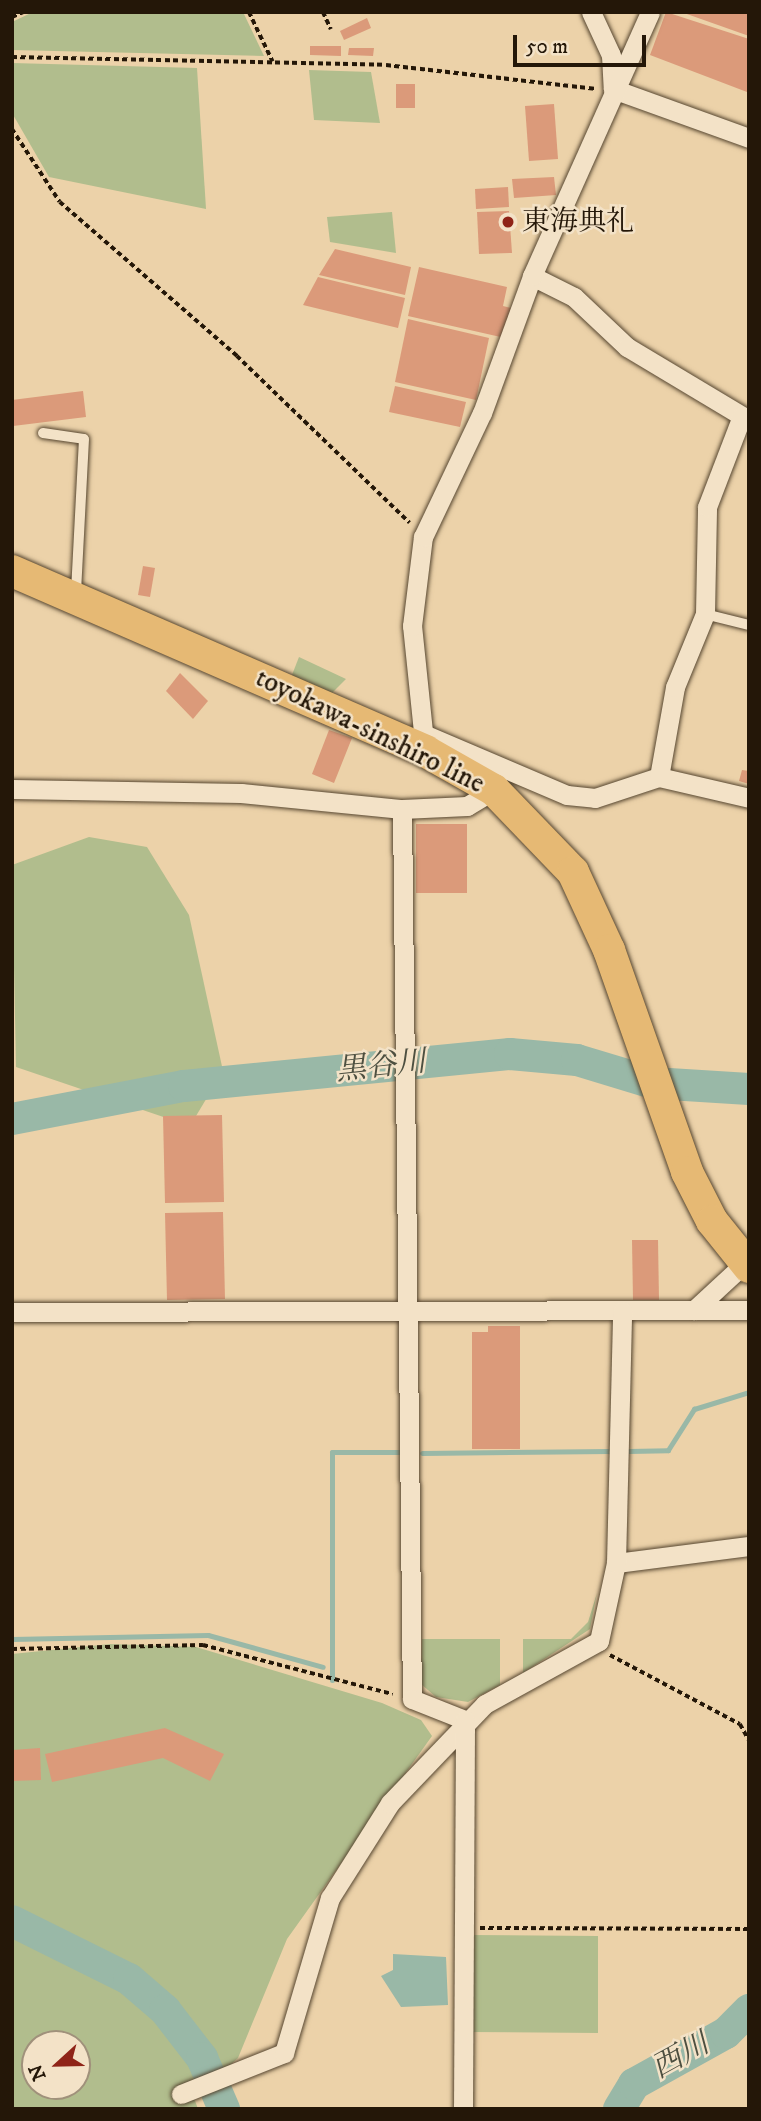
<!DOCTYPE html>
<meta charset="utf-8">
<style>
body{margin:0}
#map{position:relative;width:761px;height:2121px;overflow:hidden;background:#ecd2a9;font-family:"IM FELL DW Pica","Noto Serif JP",serif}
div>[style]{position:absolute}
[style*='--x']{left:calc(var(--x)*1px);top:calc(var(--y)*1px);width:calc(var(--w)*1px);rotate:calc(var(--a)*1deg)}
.green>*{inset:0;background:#b1bd8d}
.water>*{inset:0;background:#99b8a7}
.stream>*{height:5px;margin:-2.5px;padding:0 2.5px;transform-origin:2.5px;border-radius:2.5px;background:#99b8a7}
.river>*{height:32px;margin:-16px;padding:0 16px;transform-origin:16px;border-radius:16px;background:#99b8a7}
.building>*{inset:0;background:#db9a7a}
.path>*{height:3.5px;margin-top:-1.75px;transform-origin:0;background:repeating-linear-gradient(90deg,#241708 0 5px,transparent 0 8.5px)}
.roads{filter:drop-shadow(0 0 2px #564630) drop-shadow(0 0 2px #564630)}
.lane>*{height:10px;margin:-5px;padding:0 5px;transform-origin:5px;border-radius:5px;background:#f3e2c7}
.street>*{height:19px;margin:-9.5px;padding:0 9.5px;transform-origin:9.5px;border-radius:9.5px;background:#f3e2c7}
.primary>*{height:32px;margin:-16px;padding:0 16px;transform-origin:16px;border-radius:16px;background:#e6b974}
.dots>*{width:19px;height:19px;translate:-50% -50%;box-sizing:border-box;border:4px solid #f3e2c7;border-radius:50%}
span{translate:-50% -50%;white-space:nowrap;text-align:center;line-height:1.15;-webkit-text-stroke:5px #f3e2c7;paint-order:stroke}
.poi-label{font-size:28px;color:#241708}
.left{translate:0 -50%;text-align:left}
.street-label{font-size:28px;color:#241708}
.water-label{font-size:30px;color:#4d4f40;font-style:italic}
.frame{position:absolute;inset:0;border:14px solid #241708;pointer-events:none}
.north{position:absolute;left:21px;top:2030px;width:70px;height:70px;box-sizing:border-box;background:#f3e2c7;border:2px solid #a0917b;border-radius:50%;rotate:248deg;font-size:19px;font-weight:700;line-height:28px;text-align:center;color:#241708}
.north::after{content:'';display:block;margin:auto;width:24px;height:32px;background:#8f2418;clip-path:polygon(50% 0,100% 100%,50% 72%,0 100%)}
.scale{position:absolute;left:513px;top:35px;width:133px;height:32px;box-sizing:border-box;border:4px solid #241708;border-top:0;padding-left:9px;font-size:21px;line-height:24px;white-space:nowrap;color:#241708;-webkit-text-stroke:5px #f3e2c7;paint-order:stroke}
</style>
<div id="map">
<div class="green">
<div style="clip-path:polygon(33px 12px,243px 12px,264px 56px,12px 50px,12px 22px)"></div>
<div style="clip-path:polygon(12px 63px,197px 68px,206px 209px,49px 177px,12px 113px)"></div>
<div style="clip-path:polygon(309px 70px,371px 72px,380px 123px,314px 120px)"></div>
<div style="clip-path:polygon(392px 212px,396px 253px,330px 242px,327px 217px)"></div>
<div style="clip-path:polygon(299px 657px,346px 679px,328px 697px,290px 680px)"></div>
<div style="clip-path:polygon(89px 837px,147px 847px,189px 915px,223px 1071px,190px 1126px,16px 1067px,12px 865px)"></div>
<div style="clip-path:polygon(597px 1593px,590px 1629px,523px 1673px,523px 1639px,571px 1639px,588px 1622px)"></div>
<div style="clip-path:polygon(422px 1639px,500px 1639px,500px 1685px,468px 1702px,436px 1697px,421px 1684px)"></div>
<div style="clip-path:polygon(evenodd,110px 1644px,196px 1647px,382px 1703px,421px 1720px,432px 1736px,287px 1939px,238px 2058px,194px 2098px,198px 2109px,12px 2109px,12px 1654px,110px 1644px,35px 2044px,77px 2044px,77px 2086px,35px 2086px,35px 2044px)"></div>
<div style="clip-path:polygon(471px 1935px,598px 1936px,598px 2033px,470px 2032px)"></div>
</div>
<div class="water">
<div style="clip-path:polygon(393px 1954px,446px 1957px,448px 2005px,401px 2007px,381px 1976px,393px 1970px)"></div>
</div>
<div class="stream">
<div style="--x:629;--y:1451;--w:39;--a:-1"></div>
<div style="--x:668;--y:1450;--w:49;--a:-57.6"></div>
<div style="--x:694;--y:1409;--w:58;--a:-17.2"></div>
<div style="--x:422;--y:1453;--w:188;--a:-0.6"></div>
<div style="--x:12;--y:1639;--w:196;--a:-1.2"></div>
<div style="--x:208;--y:1635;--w:119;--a:15.5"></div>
<div style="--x:332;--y:1680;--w:228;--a:-90"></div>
<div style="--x:332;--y:1452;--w:67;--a:0"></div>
</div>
<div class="river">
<div style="--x:12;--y:1119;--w:175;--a:-10.9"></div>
<div style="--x:184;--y:1086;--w:328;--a:-5.6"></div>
<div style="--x:510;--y:1054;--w:67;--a:5.1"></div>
<div style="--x:577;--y:1060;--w:79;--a:16.8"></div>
<div style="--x:653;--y:1083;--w:96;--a:3.6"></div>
<div style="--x:12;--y:1921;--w:131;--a:26.4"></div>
<div style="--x:129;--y:1979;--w:48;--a:40.7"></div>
<div style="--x:165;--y:2010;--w:61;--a:52.4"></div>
<div style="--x:202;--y:2058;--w:56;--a:66.7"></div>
<div style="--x:619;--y:2109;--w:29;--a:-59"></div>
<div style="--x:634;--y:2084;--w:105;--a:-29"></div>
<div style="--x:726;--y:2033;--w:33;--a:-45"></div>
</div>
<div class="building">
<div style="clip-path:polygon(666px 12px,749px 39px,747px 92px,650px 55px)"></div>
<div style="clip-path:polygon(749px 12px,749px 36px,684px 13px,684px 12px)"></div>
<div style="clip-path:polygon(367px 18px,371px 28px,344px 40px,340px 31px)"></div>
<div style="clip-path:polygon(310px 46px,341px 46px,341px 56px,310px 55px)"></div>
<div style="clip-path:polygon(349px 48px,374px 48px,373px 56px,348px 55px)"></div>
<div style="clip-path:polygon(396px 84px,415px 84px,415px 108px,396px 108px)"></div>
<div style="clip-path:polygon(554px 104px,558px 159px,529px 161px,525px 106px)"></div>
<div style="clip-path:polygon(554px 177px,556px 195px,514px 198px,512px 179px)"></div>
<div style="clip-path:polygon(508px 187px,509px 207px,476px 209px,475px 189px)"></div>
<div style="clip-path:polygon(509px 211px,512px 253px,479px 254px,477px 212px)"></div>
<div style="clip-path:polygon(335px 249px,411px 267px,405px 295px,319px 275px)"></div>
<div style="clip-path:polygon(419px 267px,507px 287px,503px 306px,511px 308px,505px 338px,408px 316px)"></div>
<div style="clip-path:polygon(318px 277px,405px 298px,398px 328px,303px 305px)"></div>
<div style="clip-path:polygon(408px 319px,489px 338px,476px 400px,395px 382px)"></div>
<div style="clip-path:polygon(395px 386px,466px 402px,460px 427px,389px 412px)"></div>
<div style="clip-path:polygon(83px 391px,86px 417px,13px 426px,12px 400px)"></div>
<div style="clip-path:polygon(143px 566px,155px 568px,150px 597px,138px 595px)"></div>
<div style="clip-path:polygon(180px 673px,208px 701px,193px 719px,166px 691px)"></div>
<div style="clip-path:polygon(329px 730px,352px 738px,334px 783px,312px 774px)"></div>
<div style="clip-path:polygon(742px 770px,749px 771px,749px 784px,739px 781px)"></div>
<div style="clip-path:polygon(416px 824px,467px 824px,467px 893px,416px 893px)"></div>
<div style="clip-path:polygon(222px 1115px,224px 1202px,165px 1203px,163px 1116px)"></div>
<div style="clip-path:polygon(223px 1212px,225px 1299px,167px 1300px,165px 1213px)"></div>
<div style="clip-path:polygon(632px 1240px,658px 1240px,659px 1300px,633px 1300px)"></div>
<div style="clip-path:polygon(488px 1326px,520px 1326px,520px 1449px,472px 1449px,472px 1332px,488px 1332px)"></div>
<div style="clip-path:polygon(165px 1728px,224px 1754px,210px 1781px,163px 1758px,52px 1782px,45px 1754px)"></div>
<div style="clip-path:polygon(40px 1748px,41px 1780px,12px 1781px,12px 1750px)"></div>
</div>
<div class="path">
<div style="--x:249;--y:12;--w:55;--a:64.4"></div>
<div style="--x:323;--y:12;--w:19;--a:65"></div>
<div style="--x:12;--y:17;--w:12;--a:-24"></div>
<div style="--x:12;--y:57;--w:374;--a:1.2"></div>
<div style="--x:386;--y:65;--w:212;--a:6.5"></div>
<div style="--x:12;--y:129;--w:87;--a:56.7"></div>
<div style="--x:60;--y:202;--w:235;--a:41"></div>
<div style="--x:237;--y:356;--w:240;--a:44"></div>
<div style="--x:12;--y:1649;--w:191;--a:-1.2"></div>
<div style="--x:203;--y:1645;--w:196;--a:14.5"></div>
<div style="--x:610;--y:1655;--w:147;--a:28"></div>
<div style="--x:740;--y:1724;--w:18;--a:61"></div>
<div style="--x:480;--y:1928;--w:269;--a:0.2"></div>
</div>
<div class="roads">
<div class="lane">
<div style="--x:43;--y:433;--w:41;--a:8.3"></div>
<div style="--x:84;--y:439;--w:154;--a:93"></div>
<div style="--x:705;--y:614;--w:45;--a:14"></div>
</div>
<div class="street">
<div style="--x:591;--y:12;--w:47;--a:65.1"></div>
<div style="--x:611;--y:55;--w:33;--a:87"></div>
<div style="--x:613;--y:89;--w:145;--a:19.8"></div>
<div style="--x:532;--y:276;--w:47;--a:26.6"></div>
<div style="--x:574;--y:297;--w:73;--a:43.3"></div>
<div style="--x:627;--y:347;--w:142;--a:30.9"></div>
<div style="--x:426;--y:735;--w:153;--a:23.1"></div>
<div style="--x:567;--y:795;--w:28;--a:6"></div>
<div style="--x:595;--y:798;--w:67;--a:-18.2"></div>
<div style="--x:659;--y:777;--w:92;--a:13.1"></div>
<div style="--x:425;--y:751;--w:126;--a:-95.9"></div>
<div style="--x:412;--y:626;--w:90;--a:-83"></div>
<div style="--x:423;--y:537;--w:137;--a:-64.6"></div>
<div style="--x:482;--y:413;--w:146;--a:-69.9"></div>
<div style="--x:532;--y:276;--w:289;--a:-65.9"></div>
<div style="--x:659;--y:777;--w:91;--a:-79.9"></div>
<div style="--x:675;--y:687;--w:79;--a:-67.7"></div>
<div style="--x:705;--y:614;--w:107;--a:-88.9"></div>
<div style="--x:707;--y:507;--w:97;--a:-69"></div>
<div style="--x:12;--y:789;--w:229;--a:1"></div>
<div style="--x:241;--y:793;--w:162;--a:5.7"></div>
<div style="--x:402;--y:809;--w:65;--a:-2.6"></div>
<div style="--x:467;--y:806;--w:31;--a:-31"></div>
<div style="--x:402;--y:809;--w:890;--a:89.36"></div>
<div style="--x:412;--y:1699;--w:57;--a:21.6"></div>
<div style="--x:694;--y:1310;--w:69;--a:-42.7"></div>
<div style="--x:12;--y:1312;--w:737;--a:-0.16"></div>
<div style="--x:616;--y:1563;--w:134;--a:-7.3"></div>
<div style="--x:181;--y:2094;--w:111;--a:-21.7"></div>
<div style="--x:284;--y:2053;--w:162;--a:-73.5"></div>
<div style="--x:330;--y:1898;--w:112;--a:-57.7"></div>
<div style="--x:390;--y:1803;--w:137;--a:-46.2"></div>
<div style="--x:485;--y:1704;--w:130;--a:-28.9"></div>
<div style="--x:599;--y:1641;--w:80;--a:-77.7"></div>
<div style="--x:616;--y:1563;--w:252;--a:-88.6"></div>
<div style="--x:463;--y:2109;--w:389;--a:-89.7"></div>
</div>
<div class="primary">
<div style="--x:12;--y:571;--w:451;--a:23.5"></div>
<div style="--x:425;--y:751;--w:79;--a:29.5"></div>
<div style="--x:494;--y:790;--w:114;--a:46.1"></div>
<div style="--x:573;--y:872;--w:86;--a:65.2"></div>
<div style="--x:609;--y:950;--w:235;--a:70.6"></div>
<div style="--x:687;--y:1172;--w:55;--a:63"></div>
<div style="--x:712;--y:1221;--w:59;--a:51.2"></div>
</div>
</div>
<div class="dots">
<div style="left:508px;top:222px;background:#8f2418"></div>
</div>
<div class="poi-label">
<span class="left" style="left:522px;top:222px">東海典礼</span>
</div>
<div class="street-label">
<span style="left:370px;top:731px;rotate:26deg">toyokawa-sinshiro line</span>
</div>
<div class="water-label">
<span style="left:381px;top:1067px;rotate:-6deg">黒谷川</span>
<span style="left:681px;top:2057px;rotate:-29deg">西川</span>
</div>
<div class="frame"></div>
<div class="north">N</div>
<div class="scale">50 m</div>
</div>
